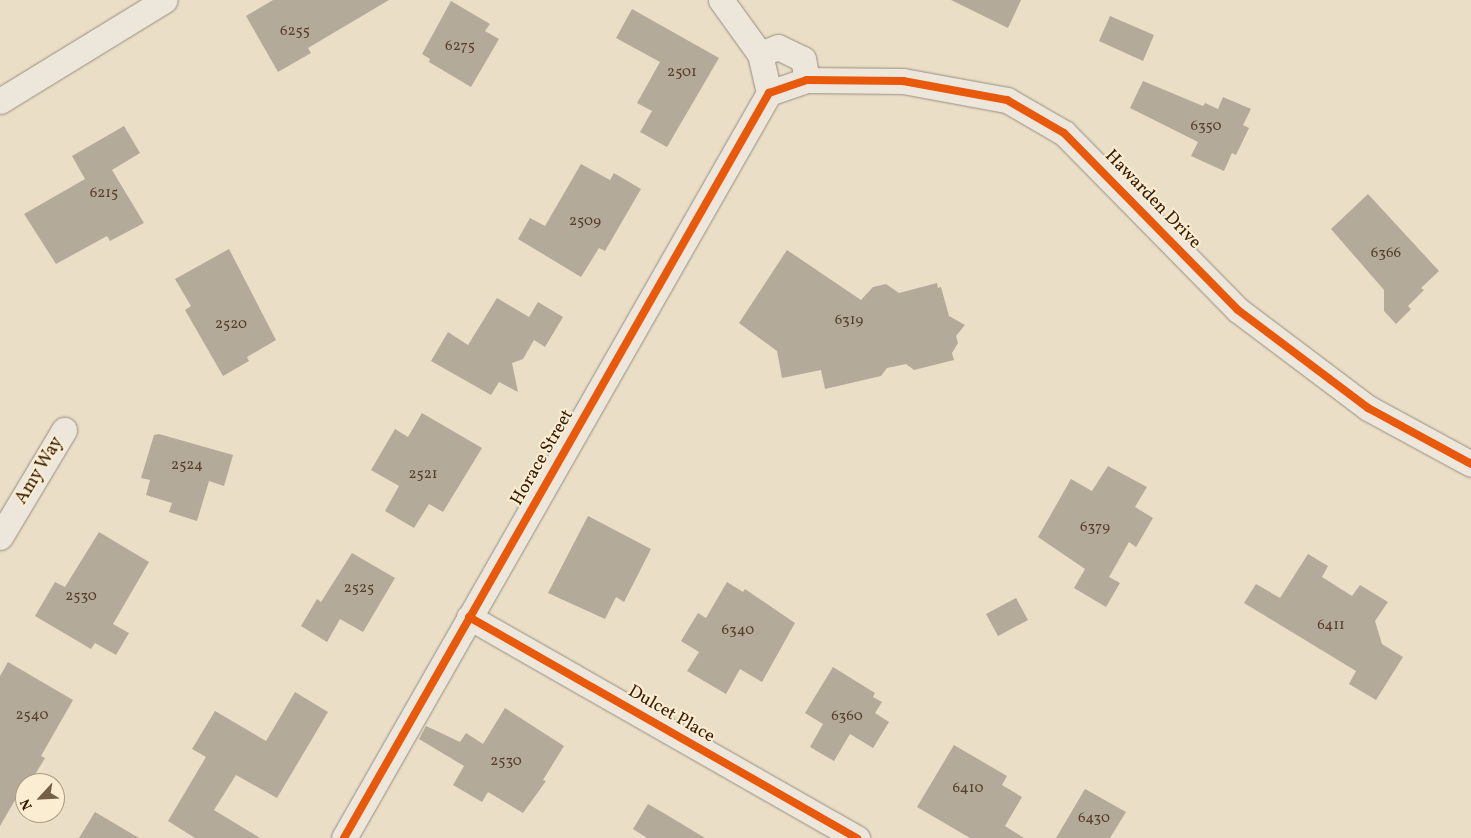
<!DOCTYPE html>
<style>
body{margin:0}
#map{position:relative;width:1471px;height:838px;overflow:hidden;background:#eadec7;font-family:Vollkorn,serif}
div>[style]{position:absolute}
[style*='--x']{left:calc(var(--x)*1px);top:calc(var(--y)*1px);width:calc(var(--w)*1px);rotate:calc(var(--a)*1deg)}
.building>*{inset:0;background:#b4aa99}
.roads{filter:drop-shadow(0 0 1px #988e7e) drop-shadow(0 0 1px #988e7e)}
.minor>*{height:25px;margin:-12.5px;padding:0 12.5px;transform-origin:12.5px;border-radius:12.5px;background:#ede6db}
.cycleway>*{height:8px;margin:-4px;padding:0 4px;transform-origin:4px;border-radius:4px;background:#e8590c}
span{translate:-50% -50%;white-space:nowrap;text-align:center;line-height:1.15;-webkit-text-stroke:4px #faedd2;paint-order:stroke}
.number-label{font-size:15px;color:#563e28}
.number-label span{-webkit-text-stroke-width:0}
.street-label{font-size:18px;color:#371a02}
.north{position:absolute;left:15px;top:773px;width:50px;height:50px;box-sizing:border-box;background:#faedd2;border:1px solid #ac997f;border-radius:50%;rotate:245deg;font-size:14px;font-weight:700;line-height:20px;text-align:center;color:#371a02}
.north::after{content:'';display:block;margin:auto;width:18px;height:22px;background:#765f47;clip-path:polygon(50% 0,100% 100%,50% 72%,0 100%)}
</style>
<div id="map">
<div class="building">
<div style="clip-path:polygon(273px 0,389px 0,308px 48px,311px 53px,278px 72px,246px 16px)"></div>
<div style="clip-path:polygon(951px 0,1021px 0,1008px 28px)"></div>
<div style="clip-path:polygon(451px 1px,490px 24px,485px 31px,499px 39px,471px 87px,429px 62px,430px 59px,422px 54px)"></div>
<div style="clip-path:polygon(632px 9px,719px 58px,667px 147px,640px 132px,652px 111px,637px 103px,660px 62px,616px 38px)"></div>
<div style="clip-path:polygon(1110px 16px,1154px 35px,1143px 61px,1099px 41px)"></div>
<div style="clip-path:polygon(1143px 81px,1203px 106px,1205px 103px,1218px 109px,1223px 97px,1251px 109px,1243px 125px,1249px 128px,1236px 155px,1232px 153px,1224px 171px,1191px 156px,1198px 142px,1130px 108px)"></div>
<div style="clip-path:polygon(124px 126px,140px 153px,112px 170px,144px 223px,110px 241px,107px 236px,56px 264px,24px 214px,85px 179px,72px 156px)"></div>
<div style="clip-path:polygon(581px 164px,610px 180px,614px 173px,641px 189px,605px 251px,599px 248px,581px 277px,518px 239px,530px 218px,545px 226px)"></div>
<div style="clip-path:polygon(1368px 194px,1439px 271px,1421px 288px,1424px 290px,1408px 306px,1411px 309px,1396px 324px,1384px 311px,1384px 290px,1331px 229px)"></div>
<div style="clip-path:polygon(229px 249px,276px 340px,247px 357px,249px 361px,223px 376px,185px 310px,191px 306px,175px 279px)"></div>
<div style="clip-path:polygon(787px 250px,861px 300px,873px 287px,886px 284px,899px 293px,937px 283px,938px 288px,941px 287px,949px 316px,965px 325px,956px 336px,958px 343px,952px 353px,954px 360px,914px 370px,906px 364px,887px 368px,881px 376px,825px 389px,821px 370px,782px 378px,777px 351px,739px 323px)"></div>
<div style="clip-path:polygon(497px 298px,529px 317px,538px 302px,563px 317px,545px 347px,534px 340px,523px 359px,512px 363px,518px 392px,499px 382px,491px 395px,431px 361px,448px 332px,468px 345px)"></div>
<div style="clip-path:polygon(422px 413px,482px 448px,443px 512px,429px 504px,414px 528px,385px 511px,399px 486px,371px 470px,395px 429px,408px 437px)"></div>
<div style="clip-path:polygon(159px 434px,233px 455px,224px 486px,209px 481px,197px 521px,169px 512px,172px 503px,146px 495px,150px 480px,141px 478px,154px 435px)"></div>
<div style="clip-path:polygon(1108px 466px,1147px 487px,1135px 507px,1153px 518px,1136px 547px,1129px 542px,1109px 577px,1120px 583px,1106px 607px,1074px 588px,1085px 569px,1038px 537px,1071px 479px,1092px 491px)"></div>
<div style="clip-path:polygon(588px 516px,651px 549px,624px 602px,616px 597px,605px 619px,548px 593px)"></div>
<div style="clip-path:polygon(99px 532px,149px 562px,113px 624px,129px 633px,116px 655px,95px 643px,91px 649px,35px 616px,55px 582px,65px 587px)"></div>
<div style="clip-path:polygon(352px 553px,395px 578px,363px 632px,340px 619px,327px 642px,301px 626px,317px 599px,321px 602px)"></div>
<div style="clip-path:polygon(1308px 554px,1328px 566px,1322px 577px,1352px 596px,1360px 585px,1388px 602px,1375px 621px,1382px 644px,1403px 657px,1376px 700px,1349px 684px,1356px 671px,1244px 603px,1256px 584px,1280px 598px)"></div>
<div style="clip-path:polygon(727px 582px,743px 592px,745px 589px,795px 623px,762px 682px,740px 669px,726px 694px,687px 671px,699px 652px,681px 641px,698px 613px,706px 618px)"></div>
<div style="clip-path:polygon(1016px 598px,1028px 620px,998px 636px,986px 614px)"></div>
<div style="clip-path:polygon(8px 662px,73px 700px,41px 756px,45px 758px,30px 783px,25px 783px,0 826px,0 676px)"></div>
<div style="clip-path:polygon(833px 667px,875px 693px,873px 697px,882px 702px,875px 713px,889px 722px,873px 748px,850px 734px,834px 761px,810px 747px,823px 724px,805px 713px)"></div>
<div style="clip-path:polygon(295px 692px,328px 712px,277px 798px,236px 775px,214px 810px,260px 838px,195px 838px,168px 821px,206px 757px,192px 749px,215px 711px,266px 741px)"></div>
<div style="clip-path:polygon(505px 708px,564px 746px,543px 780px,546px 781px,523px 813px,488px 792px,482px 802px,453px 785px,464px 766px,419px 739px,426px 726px,460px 742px,466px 733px,483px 744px)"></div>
<div style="clip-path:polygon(954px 745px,1007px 776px,1002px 785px,1022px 797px,1005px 826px,1024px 838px,970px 838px,917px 807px)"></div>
<div style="clip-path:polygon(1085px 789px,1126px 812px,1110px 838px,1056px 838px)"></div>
<div style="clip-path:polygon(648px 804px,667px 815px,705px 838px,647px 838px,633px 829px)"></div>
<div style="clip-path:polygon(95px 812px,139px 838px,79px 838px)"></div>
</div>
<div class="roads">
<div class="minor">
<div style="--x:721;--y:0;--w:67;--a:54.2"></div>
<div style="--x:760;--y:54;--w:40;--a:77"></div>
<div style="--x:760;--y:54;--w:19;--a:-21"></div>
<div style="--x:778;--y:47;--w:28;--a:26"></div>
<div style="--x:803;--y:59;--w:21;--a:79"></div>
<div style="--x:769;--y:93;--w:40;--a:-18.9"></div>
<div style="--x:807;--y:80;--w:96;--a:0.6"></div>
<div style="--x:903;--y:81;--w:106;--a:10.4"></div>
<div style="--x:1007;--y:100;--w:66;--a:30.1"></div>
<div style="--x:1064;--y:133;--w:248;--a:45.5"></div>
<div style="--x:1238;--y:310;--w:163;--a:37"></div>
<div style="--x:1368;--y:408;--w:117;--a:28.5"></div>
<div style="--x:0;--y:101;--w:193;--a:-31.5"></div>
<div style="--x:0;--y:537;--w:125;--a:-59.1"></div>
<div style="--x:469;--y:617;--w:447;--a:29.7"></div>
<div style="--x:344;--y:838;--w:858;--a:-60.3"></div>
</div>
</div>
<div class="cycleway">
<div style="--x:469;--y:617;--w:447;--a:29.7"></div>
<div style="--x:344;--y:838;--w:858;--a:-60.3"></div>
<div style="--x:769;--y:93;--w:40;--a:-18.9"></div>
<div style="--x:807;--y:80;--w:96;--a:0.6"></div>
<div style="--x:903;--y:81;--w:106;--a:10.4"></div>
<div style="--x:1007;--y:100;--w:66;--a:30.1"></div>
<div style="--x:1064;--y:133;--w:248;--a:45.5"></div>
<div style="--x:1238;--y:310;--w:163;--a:37"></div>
<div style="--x:1368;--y:408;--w:117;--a:28.5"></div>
</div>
<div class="number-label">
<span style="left:295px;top:32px">6255</span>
<span style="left:460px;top:47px">6275</span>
<span style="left:682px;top:73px">2501</span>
<span style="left:1206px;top:127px">6350</span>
<span style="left:104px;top:194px">6215</span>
<span style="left:585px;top:222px">2509</span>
<span style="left:1386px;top:254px">6366</span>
<span style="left:849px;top:321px">6319</span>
<span style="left:231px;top:325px">2520</span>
<span style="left:187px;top:466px">2524</span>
<span style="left:423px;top:475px">2521</span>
<span style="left:1095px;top:528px">6379</span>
<span style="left:359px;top:589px">2525</span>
<span style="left:81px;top:597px">2530</span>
<span style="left:1331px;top:626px">6411</span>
<span style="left:738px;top:631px">6340</span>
<span style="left:32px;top:716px">2540</span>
<span style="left:847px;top:717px">6360</span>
<span style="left:506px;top:762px">2530</span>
<span style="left:968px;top:789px">6410</span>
<span style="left:1094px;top:819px">6430</span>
</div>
<div class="street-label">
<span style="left:1152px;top:200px;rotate:46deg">Hawarden Drive</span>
<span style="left:543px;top:458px;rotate:-60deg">Horace Street</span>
<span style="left:40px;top:471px;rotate:-59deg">Amy Way</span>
<span style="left:671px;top:715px;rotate:30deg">Dulcet Place</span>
</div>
<div class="north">N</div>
</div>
